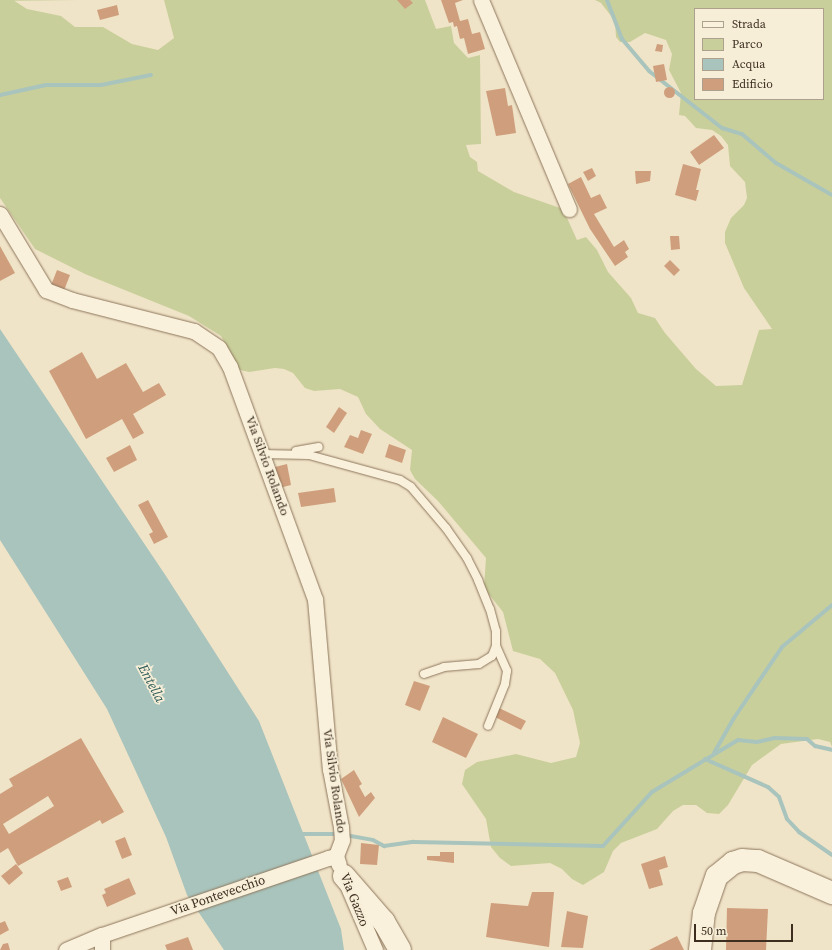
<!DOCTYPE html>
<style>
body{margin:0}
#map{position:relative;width:832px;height:950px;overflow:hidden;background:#f0e4c8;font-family:"Source Serif 4",serif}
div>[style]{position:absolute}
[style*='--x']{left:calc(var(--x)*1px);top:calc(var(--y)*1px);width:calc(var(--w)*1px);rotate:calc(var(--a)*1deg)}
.green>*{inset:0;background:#c9cf9b}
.water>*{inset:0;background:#a9c4bc}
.stream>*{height:4px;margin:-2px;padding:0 2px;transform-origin:2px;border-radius:2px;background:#a9c4bc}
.building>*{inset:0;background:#cf9f7d}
.round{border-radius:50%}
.roads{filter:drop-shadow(0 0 1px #8d765c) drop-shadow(0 0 1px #8d765c)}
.lane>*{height:8px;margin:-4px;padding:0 4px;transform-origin:4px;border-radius:4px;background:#faf1dc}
.street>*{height:15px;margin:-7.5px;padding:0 7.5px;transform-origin:7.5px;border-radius:7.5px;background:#faf1dc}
.secondary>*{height:22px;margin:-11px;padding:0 11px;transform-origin:11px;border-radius:11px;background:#faf1dc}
span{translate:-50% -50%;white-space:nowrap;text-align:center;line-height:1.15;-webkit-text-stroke:3.5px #f7eed8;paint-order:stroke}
.street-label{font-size:13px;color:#3d2e20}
.water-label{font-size:14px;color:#2f5d5a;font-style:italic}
.legend{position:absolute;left:694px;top:8px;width:130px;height:92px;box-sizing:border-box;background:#f7eed8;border:1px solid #ada18e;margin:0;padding:5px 7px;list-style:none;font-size:12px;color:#3d2e20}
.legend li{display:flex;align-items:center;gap:8px;height:20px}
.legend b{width:20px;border:1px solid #ada18e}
.scale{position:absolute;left:694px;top:924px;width:99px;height:18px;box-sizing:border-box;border:2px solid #3d2e20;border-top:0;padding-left:5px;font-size:12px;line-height:14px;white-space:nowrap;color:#3d2e20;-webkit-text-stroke:3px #f7eed8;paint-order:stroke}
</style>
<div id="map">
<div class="green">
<div style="clip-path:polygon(evenodd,0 0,13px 0,27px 9px,61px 16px,75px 27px,103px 27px,132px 44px,158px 50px,174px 38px,164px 0,425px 0,436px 29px,451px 26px,454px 43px,468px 58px,480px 55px,481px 144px,466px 145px,470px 157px,477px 162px,478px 171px,514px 192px,563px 209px,577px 240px,586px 237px,597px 250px,608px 272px,631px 298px,638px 313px,655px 318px,665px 333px,696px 369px,716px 386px,742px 385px,759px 330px,772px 329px,744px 288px,725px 243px,725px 232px,731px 218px,744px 205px,747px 198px,745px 182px,730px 166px,728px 145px,721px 136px,712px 130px,696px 128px,685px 116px,679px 115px,681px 93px,669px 70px,672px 54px,666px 40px,645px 33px,630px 42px,620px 42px,616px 37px,615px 21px,601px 3px,595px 0,832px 0,832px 747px,830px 742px,818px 739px,781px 744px,752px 765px,728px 805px,719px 814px,707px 813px,696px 805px,683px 805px,673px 811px,657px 829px,621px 843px,613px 851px,604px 872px,583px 885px,572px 879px,562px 869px,550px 863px,511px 866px,500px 858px,491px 847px,486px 819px,462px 784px,465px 770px,477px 762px,516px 754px,551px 763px,576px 757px,580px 743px,573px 710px,555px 673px,540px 659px,513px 651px,503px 612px,484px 588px,486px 558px,438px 501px,415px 479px,410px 470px,412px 450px,380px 429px,366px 414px,358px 397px,340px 389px,314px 391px,305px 388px,293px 373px,284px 369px,275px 368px,249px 372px,240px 370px,221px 336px,189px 316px,85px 274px,35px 249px,0 198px,0 0,695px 9px,823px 9px,823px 99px,695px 99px,695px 9px)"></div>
</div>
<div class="water">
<div style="clip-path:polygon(0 329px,166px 576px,259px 721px,341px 929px,344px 950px,224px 950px,187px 895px,166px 837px,107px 709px,0 540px)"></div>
</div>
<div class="stream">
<div style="--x:607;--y:0;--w:42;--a:69"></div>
<div style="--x:622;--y:39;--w:42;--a:49.8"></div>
<div style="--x:649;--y:71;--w:93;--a:38"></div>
<div style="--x:722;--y:128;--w:21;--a:17"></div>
<div style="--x:742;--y:134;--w:45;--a:40.5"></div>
<div style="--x:776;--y:163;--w:64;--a:29.7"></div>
<div style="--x:0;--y:95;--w:47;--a:-12.3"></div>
<div style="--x:46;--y:85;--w:55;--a:0"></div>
<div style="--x:101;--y:85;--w:51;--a:-11.3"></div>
<div style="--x:714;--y:753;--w:40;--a:-60.3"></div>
<div style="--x:734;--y:718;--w:86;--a:-55.9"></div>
<div style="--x:782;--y:647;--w:65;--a:-40"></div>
<div style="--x:705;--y:759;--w:69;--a:24"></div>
<div style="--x:768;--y:787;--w:15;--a:42"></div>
<div style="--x:779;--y:797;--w:23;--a:70"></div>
<div style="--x:787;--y:819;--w:18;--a:47"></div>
<div style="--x:799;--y:832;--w:40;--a:34.9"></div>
<div style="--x:300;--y:834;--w:39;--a:0"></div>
<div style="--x:345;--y:835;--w:28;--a:10"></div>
<div style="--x:373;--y:840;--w:13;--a:29"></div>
<div style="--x:384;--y:846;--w:30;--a:-8"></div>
<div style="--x:414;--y:842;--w:189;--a:1.2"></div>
<div style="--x:603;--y:846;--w:73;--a:-47.8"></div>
<div style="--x:652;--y:792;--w:100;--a:-31.2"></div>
<div style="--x:738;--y:740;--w:19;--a:6"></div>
<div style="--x:757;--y:742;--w:18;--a:-13"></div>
<div style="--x:775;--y:738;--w:32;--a:2"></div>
<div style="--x:807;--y:739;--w:11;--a:41"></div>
<div style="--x:815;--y:746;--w:17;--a:13"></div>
</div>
<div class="building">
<div style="clip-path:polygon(397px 0,410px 0,413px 3px,405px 9px)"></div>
<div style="clip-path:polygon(441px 0,463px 0,455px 3px,460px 21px,468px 19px,472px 34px,480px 32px,485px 49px,468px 54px,464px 38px,460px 39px,457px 26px,454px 27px,453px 22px,449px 23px)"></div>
<div style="clip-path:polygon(117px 5px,119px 15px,100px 20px,97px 10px)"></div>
<div style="clip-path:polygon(657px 44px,663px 45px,662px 52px,655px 51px)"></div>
<div style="clip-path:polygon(664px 64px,667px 80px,656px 82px,653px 66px)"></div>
<div class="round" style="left:663.5px;top:86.5px;width:11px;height:11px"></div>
<div style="clip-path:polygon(505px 88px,508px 106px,512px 105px,516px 133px,496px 136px,486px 91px)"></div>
<div style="clip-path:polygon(714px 135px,724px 148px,699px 165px,690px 152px)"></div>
<div style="clip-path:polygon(683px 164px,701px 169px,696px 190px,699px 190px,696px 201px,675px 195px)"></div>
<div style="clip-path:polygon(592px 168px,596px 176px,588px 181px,583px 172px)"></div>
<div style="clip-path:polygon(635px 171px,651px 171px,650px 181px,636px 184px)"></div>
<div style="clip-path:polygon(581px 177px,591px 198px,600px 194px,607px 208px,594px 214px,614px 247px,624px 240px,629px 249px,625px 252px,628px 257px,615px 266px,590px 229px,568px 184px)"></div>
<div style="clip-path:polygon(670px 236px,679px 236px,680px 249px,671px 250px)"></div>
<div style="clip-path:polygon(0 246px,15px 273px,0 281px)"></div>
<div style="clip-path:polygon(670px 260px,680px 270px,674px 276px,664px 266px)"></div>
<div style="clip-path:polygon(57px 270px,70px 275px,63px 293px,50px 288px)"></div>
<div style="clip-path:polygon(82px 352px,97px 379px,126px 363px,143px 392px,159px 383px,166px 395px,133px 414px,144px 433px,133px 439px,122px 419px,86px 439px,49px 371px)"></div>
<div style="clip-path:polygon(339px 407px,347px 413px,334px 433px,326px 427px)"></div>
<div style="clip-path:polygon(361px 430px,372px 434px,363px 454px,344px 447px,350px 435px,358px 438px)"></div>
<div style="clip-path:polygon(389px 444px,406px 450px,402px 463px,385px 457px)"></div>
<div style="clip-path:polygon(130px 445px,137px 460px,114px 472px,106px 458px)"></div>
<div style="clip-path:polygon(287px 464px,291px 485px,279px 488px,275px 467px)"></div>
<div style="clip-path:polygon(334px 488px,336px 502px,301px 507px,298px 493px)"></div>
<div style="clip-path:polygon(148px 500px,168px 537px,154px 544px,149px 534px,153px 532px,138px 505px)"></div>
<div style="clip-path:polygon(414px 681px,430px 686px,420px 711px,405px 705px)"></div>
<div style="clip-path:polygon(499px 708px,526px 721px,521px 730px,495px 717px)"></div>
<div style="clip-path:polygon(443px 717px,478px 734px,466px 758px,432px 742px)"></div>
<div style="clip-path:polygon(evenodd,81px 738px,124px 812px,102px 824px,100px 820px,18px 866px,8px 848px,0 853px,0 794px,13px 786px,9px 779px,81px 738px,48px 796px,54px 806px,9px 834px,3px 824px,48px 796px)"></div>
<div style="clip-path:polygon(354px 770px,362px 784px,359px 786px,365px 797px,371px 792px,375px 798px,359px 817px,341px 779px)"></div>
<div style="clip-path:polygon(125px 837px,132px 855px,122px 859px,115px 841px)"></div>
<div style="clip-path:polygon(361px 843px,379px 845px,377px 865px,360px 864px)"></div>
<div style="clip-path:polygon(440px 852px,454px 852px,454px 863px,427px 860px,427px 856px,440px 856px)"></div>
<div style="clip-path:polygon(665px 856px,668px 867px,659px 870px,663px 885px,649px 889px,641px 864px)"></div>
<div style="clip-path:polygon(16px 864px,23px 873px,9px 885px,1px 876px)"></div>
<div style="clip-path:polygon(68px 877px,72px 887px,61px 891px,57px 881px)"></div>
<div style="clip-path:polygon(129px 878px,136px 894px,107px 907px,102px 895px,106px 893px,104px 889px)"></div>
<div style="clip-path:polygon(532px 892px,554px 892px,549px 947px,486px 937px,491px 903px,528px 906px)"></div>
<div style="clip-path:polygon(727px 908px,768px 909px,766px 950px,726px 950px)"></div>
<div style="clip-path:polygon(567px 911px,588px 916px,583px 948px,561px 947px)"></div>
<div style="clip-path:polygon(5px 921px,9px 930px,0 935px,0 923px)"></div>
<div style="clip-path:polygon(677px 936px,684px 950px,649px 950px)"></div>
<div style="clip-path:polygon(188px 937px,193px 950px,167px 950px,165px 945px)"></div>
<div style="clip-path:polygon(8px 943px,10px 950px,0 950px,3px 944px)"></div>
</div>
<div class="roads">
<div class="lane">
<div style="--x:296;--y:451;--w:23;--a:-10"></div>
<div style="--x:262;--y:454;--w:47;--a:1.2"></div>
<div style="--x:309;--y:455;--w:94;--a:15.4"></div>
<div style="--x:400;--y:480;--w:13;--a:32"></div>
<div style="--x:411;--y:487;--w:54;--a:49.5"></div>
<div style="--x:446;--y:528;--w:37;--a:55"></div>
<div style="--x:467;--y:558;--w:25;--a:63"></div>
<div style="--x:478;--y:580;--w:31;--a:68"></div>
<div style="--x:490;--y:609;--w:23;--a:75"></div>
<div style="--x:496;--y:631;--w:15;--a:90"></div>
<div style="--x:496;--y:646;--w:27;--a:66"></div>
<div style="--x:507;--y:671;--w:13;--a:99"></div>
<div style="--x:505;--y:684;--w:45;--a:112"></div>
<div style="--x:424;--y:674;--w:21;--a:-19"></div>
<div style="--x:444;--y:667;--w:35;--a:-5"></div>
<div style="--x:479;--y:664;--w:15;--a:-32"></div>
<div style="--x:492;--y:656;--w:11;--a:-68"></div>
</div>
<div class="street">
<div style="--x:481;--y:0;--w:227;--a:67.2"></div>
<div style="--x:0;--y:214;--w:89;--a:58.8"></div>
<div style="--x:46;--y:290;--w:28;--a:21"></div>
<div style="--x:72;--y:300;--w:126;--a:14.3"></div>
<div style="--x:194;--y:331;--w:30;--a:34"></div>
<div style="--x:219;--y:348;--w:22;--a:60"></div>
<div style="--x:230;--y:367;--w:247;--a:69.9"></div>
<div style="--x:315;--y:599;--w:171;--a:85"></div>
<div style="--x:330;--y:769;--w:59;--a:79.3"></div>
<div style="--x:341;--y:827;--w:13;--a:86"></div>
<div style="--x:342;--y:840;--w:17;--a:111"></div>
<div style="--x:348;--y:887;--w:69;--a:66.8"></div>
<div style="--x:66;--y:950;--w:39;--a:-23"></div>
<div style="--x:102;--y:950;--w:15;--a:-90"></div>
<div style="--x:102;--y:935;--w:239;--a:-18.8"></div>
<div style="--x:328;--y:858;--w:8;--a:-14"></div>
<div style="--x:336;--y:856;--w:9;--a:72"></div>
</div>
<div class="secondary">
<div style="--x:344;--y:876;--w:61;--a:49"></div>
<div style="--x:384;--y:922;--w:32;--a:60"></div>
<div style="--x:700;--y:950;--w:37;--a:-84"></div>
<div style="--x:704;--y:913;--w:39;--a:-71"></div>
<div style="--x:717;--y:876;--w:21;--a:-39"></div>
<div style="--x:733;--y:863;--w:9;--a:-18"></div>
<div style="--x:742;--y:860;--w:16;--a:4"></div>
<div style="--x:758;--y:861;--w:81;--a:23.4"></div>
</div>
</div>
<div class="street-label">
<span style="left:267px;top:466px;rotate:70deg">Via Silvio Rolando</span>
<span style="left:334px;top:781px;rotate:82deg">Via Silvio Rolando</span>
<span style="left:218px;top:896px;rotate:-19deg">Via Pontevecchio</span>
<span style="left:354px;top:900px;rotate:68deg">Via Gazzo</span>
</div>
<div class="water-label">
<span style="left:152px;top:683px;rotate:62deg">Entella</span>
</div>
<ul class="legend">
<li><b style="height:5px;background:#faf1dc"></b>Strada</li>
<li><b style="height:11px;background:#c9cf9b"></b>Parco</li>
<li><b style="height:11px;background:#a9c4bc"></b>Acqua</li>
<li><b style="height:11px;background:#cf9f7d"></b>Edificio</li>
</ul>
<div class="scale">50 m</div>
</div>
